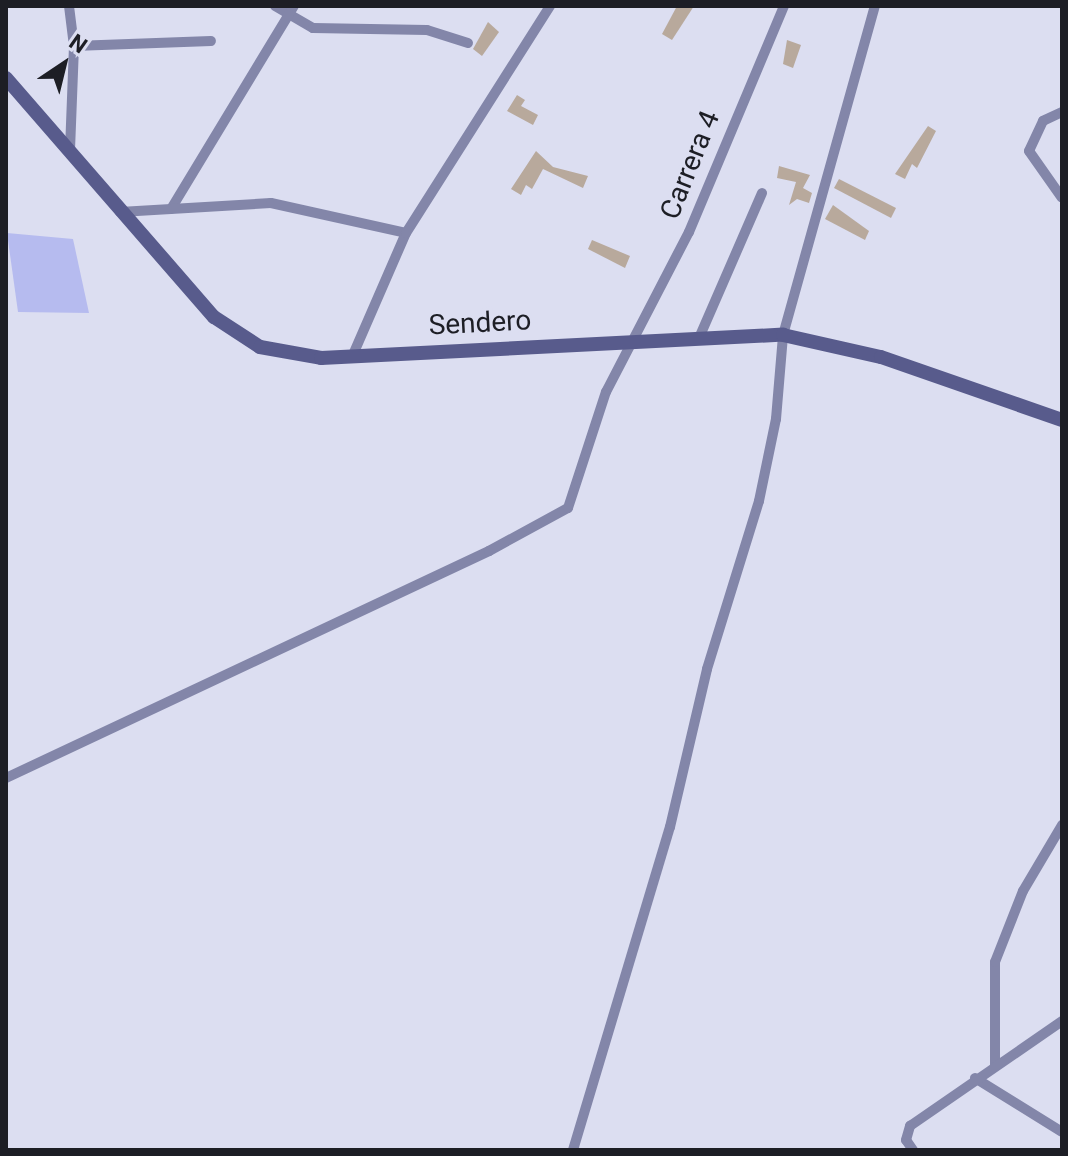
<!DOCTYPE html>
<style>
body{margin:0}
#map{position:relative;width:1068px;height:1156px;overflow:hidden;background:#dcdef1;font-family:Roboto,sans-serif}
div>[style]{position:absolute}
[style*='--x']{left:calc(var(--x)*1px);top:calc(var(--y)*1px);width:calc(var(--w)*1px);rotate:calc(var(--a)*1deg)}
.green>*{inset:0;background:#b6bbef}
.building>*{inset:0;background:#b8a99c}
.minor>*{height:10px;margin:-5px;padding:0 5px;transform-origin:5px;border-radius:5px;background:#8386a9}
.secondary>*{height:14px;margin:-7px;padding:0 7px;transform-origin:7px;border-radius:7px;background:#585b8c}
span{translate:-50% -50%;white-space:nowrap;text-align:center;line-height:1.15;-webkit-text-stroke:7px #dcdef1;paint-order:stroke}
.street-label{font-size:28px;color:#1d1e25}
.frame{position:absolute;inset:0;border:8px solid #1d1e25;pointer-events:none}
.north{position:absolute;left:24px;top:24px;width:80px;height:80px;-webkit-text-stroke:6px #dcdef1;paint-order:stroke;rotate:35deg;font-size:22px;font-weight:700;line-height:32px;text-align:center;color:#1d1e25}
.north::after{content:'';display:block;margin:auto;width:28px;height:36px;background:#1d1e25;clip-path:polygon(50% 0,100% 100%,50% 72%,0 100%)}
</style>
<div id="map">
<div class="green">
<div style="clip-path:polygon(7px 233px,73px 239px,89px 313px,18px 312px)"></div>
</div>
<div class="building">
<div style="clip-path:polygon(677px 6px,694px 6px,672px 40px,662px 34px)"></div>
<div style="clip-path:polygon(488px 22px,499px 32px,482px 56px,473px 49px)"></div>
<div style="clip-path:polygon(787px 40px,801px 45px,793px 68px,783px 64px)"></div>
<div style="clip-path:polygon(517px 95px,525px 100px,521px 106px,538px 115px,533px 125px,507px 111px)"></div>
<div style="clip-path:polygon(928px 126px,936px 131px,917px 168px,912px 164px,905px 179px,895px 174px)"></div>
<div style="clip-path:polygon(536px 151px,553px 167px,588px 176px,583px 188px,543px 169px,532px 189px,526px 185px,521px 195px,511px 189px)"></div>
<div style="clip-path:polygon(779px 166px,810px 175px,803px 188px,812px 193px,809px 203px,797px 199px,789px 205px,796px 182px,777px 178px)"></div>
<div style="clip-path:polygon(839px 179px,896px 208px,891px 218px,834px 188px)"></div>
<div style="clip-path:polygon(833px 205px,869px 231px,865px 240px,825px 219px)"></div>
<div style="clip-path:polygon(592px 240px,630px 256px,625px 268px,588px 249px)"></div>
</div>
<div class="minor">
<div style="--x:69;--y:6;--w:40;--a:82.9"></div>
<div style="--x:74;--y:46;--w:106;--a:92.2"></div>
<div style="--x:275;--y:6;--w:44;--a:30.1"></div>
<div style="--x:313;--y:28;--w:114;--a:1"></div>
<div style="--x:427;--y:30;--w:43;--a:17.6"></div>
<div style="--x:74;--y:46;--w:137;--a:-2.1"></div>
<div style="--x:1062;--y:112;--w:21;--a:155"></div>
<div style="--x:1043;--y:121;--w:33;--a:115"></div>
<div style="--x:1029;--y:151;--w:57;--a:54.9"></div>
<div style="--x:171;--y:209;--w:237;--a:-58.8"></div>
<div style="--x:120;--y:212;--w:151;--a:-3.4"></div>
<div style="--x:271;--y:203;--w:138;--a:12.5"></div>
<div style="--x:699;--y:338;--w:158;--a:-66.5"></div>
<div style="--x:352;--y:357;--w:135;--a:-66.5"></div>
<div style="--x:406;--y:233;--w:269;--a:-57.6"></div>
<div style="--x:6;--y:778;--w:534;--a:-25.17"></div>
<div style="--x:489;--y:551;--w:90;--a:-28.6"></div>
<div style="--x:568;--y:508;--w:122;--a:-71.9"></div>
<div style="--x:606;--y:392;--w:180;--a:-62.6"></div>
<div style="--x:689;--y:232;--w:245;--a:-67.2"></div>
<div style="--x:995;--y:1065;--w:103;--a:-90"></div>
<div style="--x:995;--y:962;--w:76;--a:-68.5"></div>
<div style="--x:1023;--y:891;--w:77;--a:-59.4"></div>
<div style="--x:975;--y:1078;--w:102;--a:31.8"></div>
<div style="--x:573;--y:1150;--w:337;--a:-73.3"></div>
<div style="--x:670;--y:827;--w:162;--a:-76.8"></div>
<div style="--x:707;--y:669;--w:176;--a:-72.8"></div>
<div style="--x:759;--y:501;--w:84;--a:-78.3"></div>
<div style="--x:776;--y:419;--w:84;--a:-85.2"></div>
<div style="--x:783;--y:335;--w:342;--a:-74.4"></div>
<div style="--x:913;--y:1150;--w:12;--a:-125"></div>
<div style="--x:906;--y:1140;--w:15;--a:-74"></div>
<div style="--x:910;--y:1126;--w:185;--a:-34.6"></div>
</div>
<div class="secondary">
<div style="--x:6;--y:78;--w:317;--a:49"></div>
<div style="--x:214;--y:317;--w:55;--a:33.1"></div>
<div style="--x:260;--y:347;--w:62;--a:10.2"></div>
<div style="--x:321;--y:358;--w:463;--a:-2.9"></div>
<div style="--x:783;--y:335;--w:100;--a:12.7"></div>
<div style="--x:881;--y:357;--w:192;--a:19.2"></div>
</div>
<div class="street-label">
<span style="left:690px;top:165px;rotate:-68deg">Carrera 4</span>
<span style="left:480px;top:323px;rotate:-3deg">Sendero</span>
</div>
<div class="frame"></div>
<div class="north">N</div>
</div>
